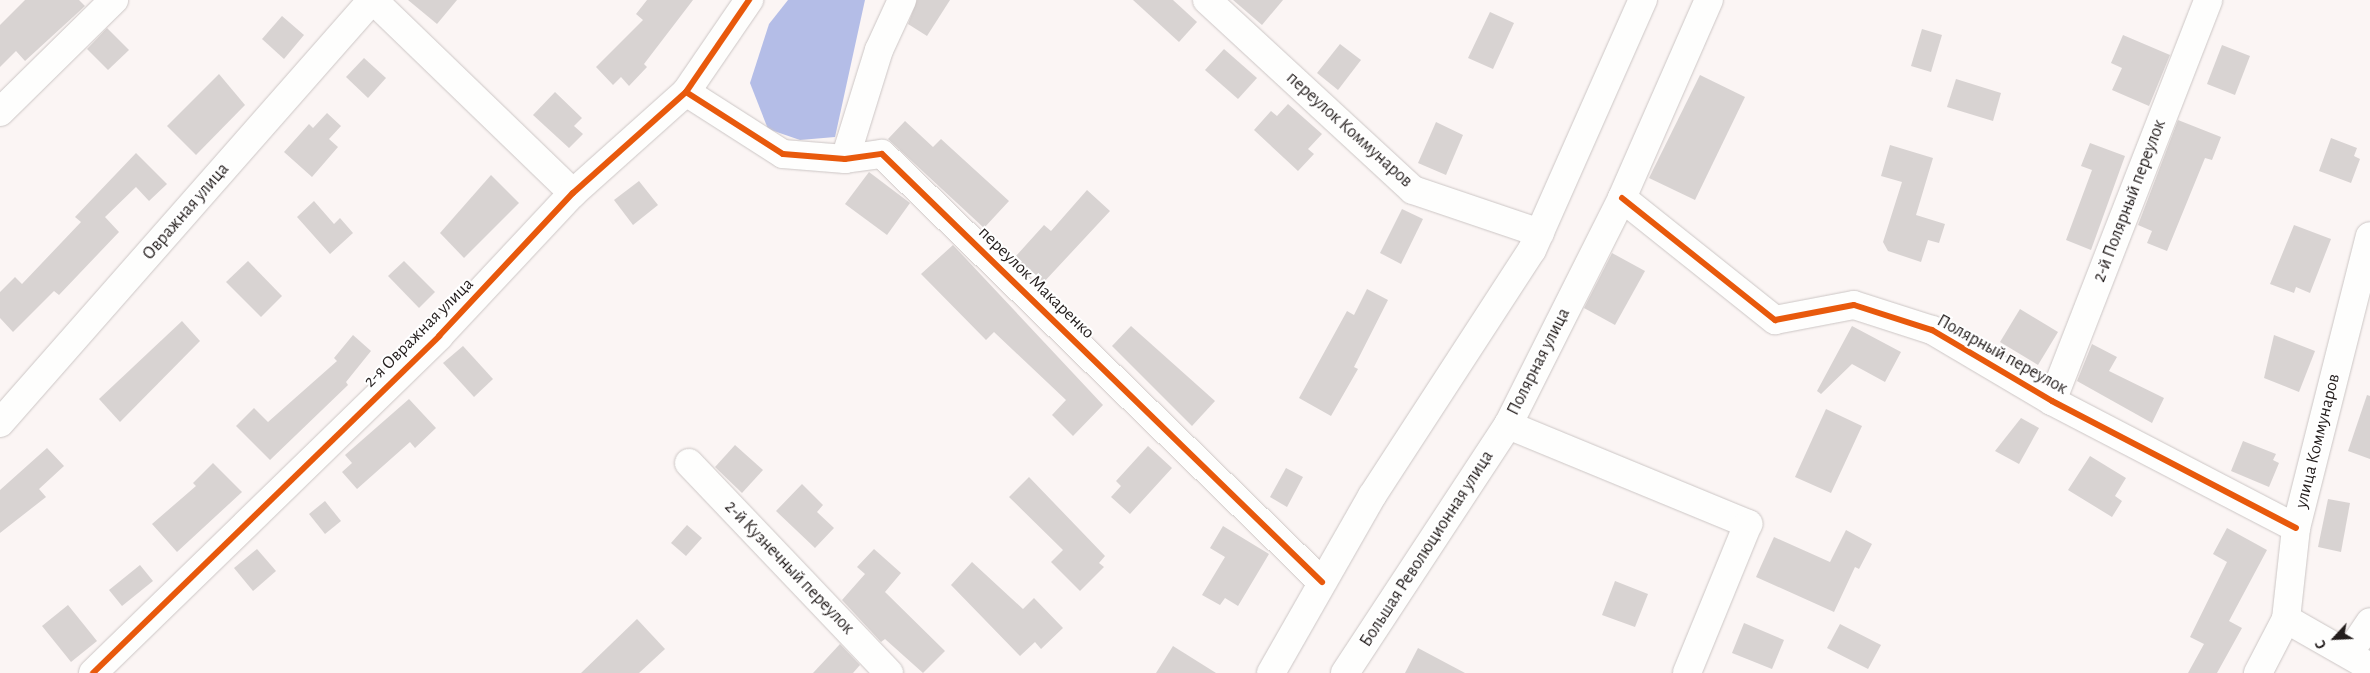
<!DOCTYPE html>
<meta charset="utf-8">
<style>
body{margin:0}
#map{position:relative;width:2370px;height:673px;overflow:hidden;background:#fbf5f4;font-family:"Alegreya Sans",sans-serif}
div>[style]{position:absolute}
[style*='--x']{left:calc(var(--x)*1px);top:calc(var(--y)*1px);width:calc(var(--w)*1px);rotate:calc(var(--a)*1deg)}
.water>*{inset:0;background:#b4bde7}
.building>*{inset:0;background:#d8d3d2}
.roads{filter:drop-shadow(0 0 1px #ccc6c5) drop-shadow(0 0 1px #ccc6c5)}
.minor>*{height:28px;margin:-14px;padding:0 14px;transform-origin:14px;border-radius:14px;background:#fefefd}
.cycleway>*{height:6px;margin:-3px;padding:0 3px;transform-origin:3px;border-radius:3px;background:#e8590c}
span{translate:-50% -50%;white-space:nowrap;text-align:center;line-height:1.15;-webkit-text-stroke:4px #fff;paint-order:stroke}
.street-label{font-size:18px;color:#231d1c}
.north{position:absolute;left:2310px;top:613px;width:50px;height:50px;-webkit-text-stroke:4px #fff;paint-order:stroke;rotate:245deg;font-size:14px;font-weight:700;line-height:20px;text-align:center;color:#231d1c}
.north::after{content:'';display:block;margin:auto;width:18px;height:22px;background:#231d1c;clip-path:polygon(50% 0,100% 100%,50% 72%,0 100%)}
</style>
<div id="map">
<div class="water">
<div style="clip-path:polygon(788px 0,865px 0,835px 137px,800px 140px,768px 129px,750px 83px,769px 24px)"></div>
</div>
<div class="building">
<div style="clip-path:polygon(25px 0,79px 0,85px 6px,25px 61px,16px 51px,0 67px,0 25px)"></div>
<div style="clip-path:polygon(408px 0,457px 0,437px 24px)"></div>
<div style="clip-path:polygon(647px 0,693px 0,644px 64px,647px 67px,629px 86px,621px 77px,613px 85px,596px 67px,643px 20px,636px 14px)"></div>
<div style="clip-path:polygon(917px 0,950px 0,927px 36px,908px 24px)"></div>
<div style="clip-path:polygon(1133px 0,1173px 0,1197px 22px,1179px 42px)"></div>
<div style="clip-path:polygon(1233px 0,1283px 0,1262px 25px)"></div>
<div style="clip-path:polygon(1490px 12px,1514px 23px,1493px 69px,1468px 58px)"></div>
<div style="clip-path:polygon(282px 16px,304px 35px,284px 59px,262px 39px)"></div>
<div style="clip-path:polygon(107px 28px,129px 50px,108px 70px,87px 49px)"></div>
<div style="clip-path:polygon(1922px 29px,1942px 35px,1931px 72px,1911px 66px)"></div>
<div style="clip-path:polygon(2123px 35px,2170px 55px,2149px 106px,2112px 90px,2122px 68px,2111px 63px)"></div>
<div style="clip-path:polygon(1340px 44px,1361px 60px,1338px 90px,1317px 73px)"></div>
<div style="clip-path:polygon(2222px 45px,2250px 56px,2235px 95px,2207px 84px)"></div>
<div style="clip-path:polygon(1224px 49px,1257px 78px,1238px 99px,1205px 70px)"></div>
<div style="clip-path:polygon(364px 58px,386px 78px,368px 98px,346px 77px)"></div>
<div style="clip-path:polygon(219px 74px,245px 105px,196px 155px,167px 126px)"></div>
<div style="clip-path:polygon(1700px 75px,1745px 97px,1695px 200px,1649px 178px)"></div>
<div style="clip-path:polygon(1956px 79px,2001px 93px,1993px 121px,1947px 107px)"></div>
<div style="clip-path:polygon(555px 92px,582px 118px,574px 126px,583px 134px,569px 148px,533px 115px)"></div>
<div style="clip-path:polygon(1288px 104px,1322px 134px,1308px 149px,1314px 154px,1298px 171px,1254px 130px,1271px 111px,1277px 116px)"></div>
<div style="clip-path:polygon(327px 113px,341px 126px,329px 139px,338px 147px,312px 177px,284px 152px,309px 124px,313px 128px)"></div>
<div style="clip-path:polygon(2178px 120px,2221px 137px,2212px 160px,2205px 158px,2167px 251px,2147px 243px,2152px 231px,2138px 225px)"></div>
<div style="clip-path:polygon(905px 121px,933px 147px,941px 139px,1009px 201px,984px 228px,888px 139px)"></div>
<div style="clip-path:polygon(1436px 122px,1463px 135px,1446px 175px,1418px 163px)"></div>
<div style="clip-path:polygon(2331px 138px,2357px 148px,2354px 156px,2360px 159px,2351px 183px,2319px 171px)"></div>
<div style="clip-path:polygon(2090px 143px,2125px 156px,2091px 250px,2066px 240px,2092px 170px,2081px 166px)"></div>
<div style="clip-path:polygon(1890px 145px,1933px 158px,1916px 215px,1945px 224px,1939px 243px,1928px 240px,1921px 262px,1888px 251px,1883px 242px,1902px 182px,1881px 176px)"></div>
<div style="clip-path:polygon(136px 153px,167px 184px,149px 201px,136px 187px,105px 217px,119px 232px,59px 295px,54px 291px,13px 332px,0 318px,0 292px,15px 277px,22px 284px,81px 222px,75px 217px)"></div>
<div style="clip-path:polygon(869px 172px,910px 203px,887px 235px,845px 204px)"></div>
<div style="clip-path:polygon(491px 175px,519px 203px,464px 258px,440px 233px)"></div>
<div style="clip-path:polygon(639px 181px,658px 205px,633px 225px,614px 200px)"></div>
<div style="clip-path:polygon(1087px 190px,1110px 211px,1043px 283px,1015px 257px,1044px 225px,1051px 231px)"></div>
<div style="clip-path:polygon(314px 201px,334px 224px,340px 218px,353px 233px,330px 254px,297px 217px)"></div>
<div style="clip-path:polygon(1402px 209px,1423px 219px,1401px 264px,1380px 253px)"></div>
<div style="clip-path:polygon(2294px 225px,2331px 239px,2310px 293px,2296px 287px,2294px 293px,2270px 284px)"></div>
<div style="clip-path:polygon(953px 245px,1103px 405px,1073px 436px,1052px 415px,1066px 400px,994px 332px,986px 340px,921px 274px)"></div>
<div style="clip-path:polygon(1612px 253px,1645px 271px,1615px 325px,1584px 308px)"></div>
<div style="clip-path:polygon(248px 261px,282px 296px,261px 317px,226px 282px)"></div>
<div style="clip-path:polygon(404px 261px,435px 292px,419px 308px,388px 276px)"></div>
<div style="clip-path:polygon(1367px 289px,1388px 300px,1354px 367px,1358px 369px,1331px 416px,1299px 398px,1347px 311px,1354px 315px)"></div>
<div style="clip-path:polygon(2020px 309px,2058px 332px,2038px 365px,2000px 342px)"></div>
<div style="clip-path:polygon(182px 321px,200px 341px,120px 422px,99px 399px)"></div>
<div style="clip-path:polygon(1131px 326px,1215px 401px,1192px 426px,1112px 346px)"></div>
<div style="clip-path:polygon(1852px 326px,1901px 352px,1885px 382px,1852px 364px,1821px 394px,1817px 391px)"></div>
<div style="clip-path:polygon(353px 335px,371px 351px,346px 382px,348px 385px,270px 460px,236px 426px,254px 408px,268px 422px,337px 361px,334px 358px)"></div>
<div style="clip-path:polygon(2274px 335px,2315px 351px,2299px 392px,2264px 378px)"></div>
<div style="clip-path:polygon(2092px 344px,2117px 357px,2109px 371px,2164px 398px,2152px 423px,2077px 381px)"></div>
<div style="clip-path:polygon(463px 346px,493px 379px,474px 397px,443px 363px)"></div>
<div style="clip-path:polygon(2367px 395px,2370px 396px,2370px 459px,2348px 451px)"></div>
<div style="clip-path:polygon(409px 399px,436px 428px,415px 448px,410px 442px,357px 489px,342px 472px,352px 463px,345px 455px)"></div>
<div style="clip-path:polygon(1826px 409px,1862px 426px,1831px 493px,1795px 477px)"></div>
<div style="clip-path:polygon(2021px 418px,2039px 428px,2019px 464px,1995px 451px)"></div>
<div style="clip-path:polygon(2243px 441px,2276px 454px,2273px 460px,2279px 463px,2269px 487px,2231px 471px)"></div>
<div style="clip-path:polygon(735px 445px,763px 470px,742px 493px,715px 467px)"></div>
<div style="clip-path:polygon(1148px 446px,1172px 468px,1130px 514px,1111px 497px,1121px 486px,1116px 481px)"></div>
<div style="clip-path:polygon(47px 448px,64px 466px,39px 489px,46px 497px,0 533px,0 490px)"></div>
<div style="clip-path:polygon(2090px 456px,2126px 478px,2115px 496px,2122px 501px,2112px 517px,2068px 490px)"></div>
<div style="clip-path:polygon(213px 463px,242px 492px,177px 552px,152px 524px,196px 486px,193px 483px)"></div>
<div style="clip-path:polygon(1286px 468px,1303px 477px,1287px 507px,1270px 497px)"></div>
<div style="clip-path:polygon(1029px 477px,1105px 556px,1099px 563px,1104px 567px,1080px 591px,1051px 562px,1063px 550px,1009px 497px)"></div>
<div style="clip-path:polygon(802px 484px,823px 505px,817px 512px,834px 528px,815px 548px,776px 511px)"></div>
<div style="clip-path:polygon(2328px 499px,2350px 503px,2341px 552px,2318px 547px)"></div>
<div style="clip-path:polygon(325px 501px,341px 521px,325px 534px,309px 514px)"></div>
<div style="clip-path:polygon(687px 525px,702px 538px,686px 556px,671px 543px)"></div>
<div style="clip-path:polygon(1223px 526px,1269px 554px,1238px 606px,1225px 598px,1220px 605px,1202px 595px,1225px 557px,1210px 548px)"></div>
<div style="clip-path:polygon(2227px 528px,2267px 550px,2229px 621px,2242px 628px,2217px 673px,2188px 673px,2204px 644px,2190px 637px,2227px 562px,2213px 554px)"></div>
<div style="clip-path:polygon(1846px 530px,1872px 544px,1859px 569px,1855px 567px,1834px 612px,1756px 577px,1774px 537px,1830px 562px)"></div>
<div style="clip-path:polygon(257px 549px,276px 571px,253px 591px,234px 568px)"></div>
<div style="clip-path:polygon(874px 549px,901px 573px,885px 592px,945px 651px,923px 673px,885px 639px,881px 642px,842px 600px,865px 574px,857px 567px)"></div>
<div style="clip-path:polygon(972px 562px,1023px 609px,1034px 598px,1063px 628px,1041px 649px,1035px 642px,1020px 656px,951px 585px)"></div>
<div style="clip-path:polygon(140px 565px,153px 581px,122px 606px,109px 590px)"></div>
<div style="clip-path:polygon(1615px 581px,1648px 594px,1635px 627px,1602px 615px)"></div>
<div style="clip-path:polygon(68px 605px,97px 641px,71px 662px,42px 626px)"></div>
<div style="clip-path:polygon(637px 619px,665px 649px,639px 673px,581px 673px)"></div>
<div style="clip-path:polygon(1744px 623px,1784px 640px,1772px 669px,1732px 653px)"></div>
<div style="clip-path:polygon(1840px 624px,1881px 645px,1868px 669px,1827px 648px)"></div>
<div style="clip-path:polygon(840px 644px,860px 665px,853px 673px,813px 673px)"></div>
<div style="clip-path:polygon(1173px 646px,1216px 673px,1156px 673px)"></div>
<div style="clip-path:polygon(1418px 648px,1465px 673px,1405px 673px)"></div>
</div>
<div class="roads">
<div class="minor">
<div style="--x:373;--y:0;--w:278;--a:44"></div>
<div style="--x:1207;--y:0;--w:280;--a:42.7"></div>
<div style="--x:1413;--y:190;--w:134;--a:18.7"></div>
<div style="--x:686;--y:92;--w:115;--a:32.6"></div>
<div style="--x:783;--y:154;--w:62;--a:4.6"></div>
<div style="--x:845;--y:159;--w:37;--a:-8"></div>
<div style="--x:882;--y:154;--w:614;--a:44.21"></div>
<div style="--x:0;--y:112;--w:160;--a:-44.5"></div>
<div style="--x:845;--y:159;--w:114;--a:-72.7"></div>
<div style="--x:879;--y:50;--w:55;--a:-65.3"></div>
<div style="--x:1622;--y:198;--w:196;--a:38.6"></div>
<div style="--x:1775;--y:320;--w:80;--a:-10.8"></div>
<div style="--x:1854;--y:305;--w:82;--a:17.8"></div>
<div style="--x:1932;--y:330;--w:139;--a:30.6"></div>
<div style="--x:2052;--y:401;--w:275;--a:27.5"></div>
<div style="--x:2052;--y:401;--w:430;--a:-68.7"></div>
<div style="--x:0;--y:423;--w:563;--a:-48.67"></div>
<div style="--x:1508;--y:425;--w:260;--a:22.4"></div>
<div style="--x:1748;--y:524;--w:161;--a:112.3"></div>
<div style="--x:689;--y:463;--w:290;--a:46.4"></div>
<div style="--x:2286;--y:619;--w:97;--a:29.7"></div>
<div style="--x:2350;--y:652;--w:36;--a:-56"></div>
<div style="--x:93;--y:673;--w:483;--a:-44.2"></div>
<div style="--x:439;--y:336;--w:196;--a:-46.9"></div>
<div style="--x:573;--y:193;--w:152;--a:-41.8"></div>
<div style="--x:686;--y:92;--w:112;--a:-55.6"></div>
<div style="--x:1271;--y:673;--w:204;--a:-60.3"></div>
<div style="--x:1372;--y:496;--w:293;--a:-57"></div>
<div style="--x:1532;--y:250;--w:274;--a:-66.1"></div>
<div style="--x:1345;--y:673;--w:297;--a:-56.7"></div>
<div style="--x:1508;--y:425;--w:254;--a:-63.3"></div>
<div style="--x:1622;--y:198;--w:216;--a:-66.3"></div>
<div style="--x:2258;--y:673;--w:61;--a:-62.6"></div>
<div style="--x:2286;--y:619;--w:92;--a:-83.7"></div>
<div style="--x:2296;--y:528;--w:301;--a:-75.8"></div>
</div>
</div>
<div class="cycleway">
<div style="--x:686;--y:92;--w:115;--a:32.6"></div>
<div style="--x:783;--y:154;--w:62;--a:4.6"></div>
<div style="--x:845;--y:159;--w:37;--a:-8"></div>
<div style="--x:882;--y:154;--w:614;--a:44.21"></div>
<div style="--x:1622;--y:198;--w:196;--a:38.6"></div>
<div style="--x:1775;--y:320;--w:80;--a:-10.8"></div>
<div style="--x:1854;--y:305;--w:82;--a:17.8"></div>
<div style="--x:1932;--y:330;--w:139;--a:30.6"></div>
<div style="--x:2052;--y:401;--w:275;--a:27.5"></div>
<div style="--x:93;--y:673;--w:483;--a:-44.2"></div>
<div style="--x:439;--y:336;--w:196;--a:-46.9"></div>
<div style="--x:573;--y:193;--w:152;--a:-41.8"></div>
<div style="--x:686;--y:92;--w:112;--a:-55.6"></div>
</div>
<div class="street-label">
<span style="left:1349px;top:130px;rotate:42deg">переулок Коммунаров</span>
<span style="left:2130px;top:201px;rotate:-69deg">2-й Полярный переулок</span>
<span style="left:186px;top:212px;rotate:-49deg">Овражная улица</span>
<span style="left:1036px;top:283px;rotate:44deg">переулок Макаренко</span>
<span style="left:419px;top:333px;rotate:-45deg">2-я Овражная улица</span>
<span style="left:2002px;top:355px;rotate:29deg">Полярный переулок</span>
<span style="left:1539px;top:362px;rotate:-63deg">Полярная улица</span>
<span style="left:2318px;top:441px;rotate:-76deg">улица Коммунаров</span>
<span style="left:1427px;top:549px;rotate:-57deg">Большая Революционная улица</span>
<span style="left:789px;top:568px;rotate:46deg">2-й Кузнечный переулок</span>
</div>
<div class="north">С</div>
</div>
